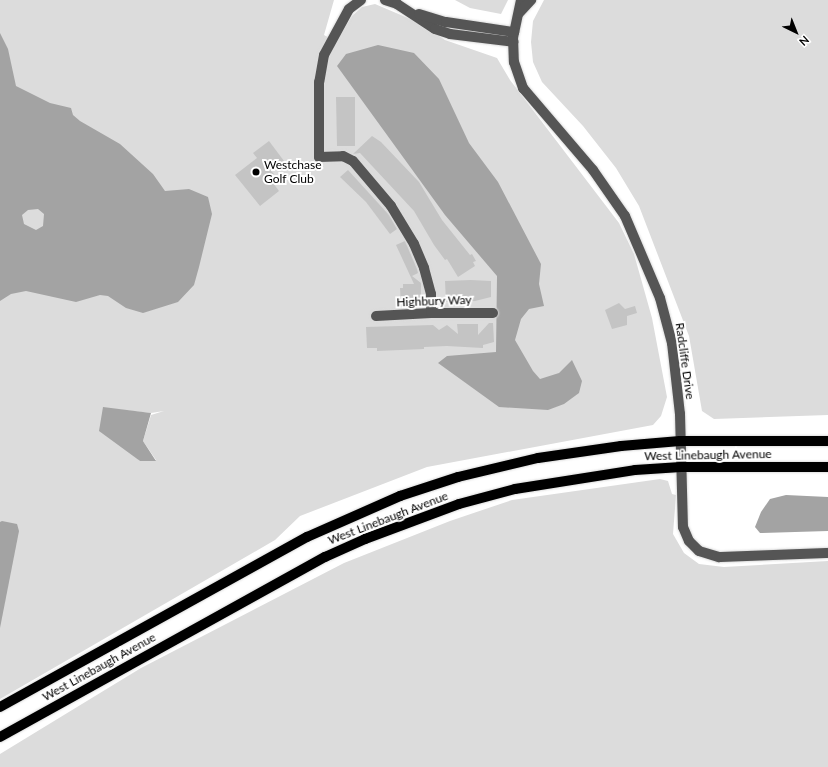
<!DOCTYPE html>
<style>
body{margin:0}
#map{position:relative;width:828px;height:767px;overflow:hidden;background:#fff;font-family:Lato,sans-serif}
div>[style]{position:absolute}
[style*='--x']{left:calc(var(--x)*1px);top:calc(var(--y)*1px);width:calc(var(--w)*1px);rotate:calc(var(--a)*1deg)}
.green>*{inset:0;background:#dcdcdc}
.water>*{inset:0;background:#a3a3a3}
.building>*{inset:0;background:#c4c4c4}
.roads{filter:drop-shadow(0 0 1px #dbdbdb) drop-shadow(0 0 1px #dbdbdb)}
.minor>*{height:10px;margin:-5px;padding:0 5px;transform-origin:5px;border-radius:5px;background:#555}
.major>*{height:10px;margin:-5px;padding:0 5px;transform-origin:5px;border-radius:5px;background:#000}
.dots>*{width:11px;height:11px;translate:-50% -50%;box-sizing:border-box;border:2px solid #fff;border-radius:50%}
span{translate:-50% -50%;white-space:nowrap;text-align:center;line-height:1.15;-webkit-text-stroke:4px #fff;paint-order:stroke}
.poi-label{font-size:12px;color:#000}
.left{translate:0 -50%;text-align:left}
.street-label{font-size:12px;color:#000}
.north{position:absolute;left:776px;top:12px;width:40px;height:40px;-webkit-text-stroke:3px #fff;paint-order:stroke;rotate:137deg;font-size:11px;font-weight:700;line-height:16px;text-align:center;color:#000}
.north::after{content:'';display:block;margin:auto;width:14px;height:18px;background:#000;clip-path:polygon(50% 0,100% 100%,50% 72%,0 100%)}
</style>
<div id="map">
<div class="green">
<div style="clip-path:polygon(evenodd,0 0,334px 0,324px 35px,336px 42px,352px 16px,362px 7px,375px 4px,422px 24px,445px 40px,497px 58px,510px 80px,619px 223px,634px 254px,652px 318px,667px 397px,661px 416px,653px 425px,427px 467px,300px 516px,275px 540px,0 699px,0 0,103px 408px,151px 413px,164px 411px,151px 415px,143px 441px,156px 460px,140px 461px,125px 448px,103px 408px)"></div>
<div style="clip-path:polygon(455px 0,508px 0,501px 14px,470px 8px)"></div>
<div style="clip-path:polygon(544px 0,828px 0,828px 415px,714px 419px,702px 411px,689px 336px,639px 206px,616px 168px,583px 126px,542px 82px,533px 62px,531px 42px,533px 21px)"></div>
<div style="clip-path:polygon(660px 479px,668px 481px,672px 494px,676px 495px,673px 534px,684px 553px,699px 564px,724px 567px,828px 561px,828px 767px,0 767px,0 754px,141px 668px,344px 563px,450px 521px,512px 500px)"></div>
</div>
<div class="water">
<div style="clip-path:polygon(evenodd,0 33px,8px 49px,16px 86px,50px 103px,71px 108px,73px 115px,80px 121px,120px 144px,153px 174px,165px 191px,189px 189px,208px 197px,212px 214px,199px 267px,194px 285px,178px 302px,143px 313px,126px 308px,108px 296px,100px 295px,76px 302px,26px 291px,11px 294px,0 301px,0 33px,38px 209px,44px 214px,43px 226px,36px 230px,24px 224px,22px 215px,28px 210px,38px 209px)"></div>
<div style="clip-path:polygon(378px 45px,414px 53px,439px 79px,469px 143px,498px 182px,541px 264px,539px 284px,544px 306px,529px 309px,521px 319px,515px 340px,533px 371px,540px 379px,559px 373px,572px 360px,582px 381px,579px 393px,564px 404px,548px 410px,499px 407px,438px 363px,447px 356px,496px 352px,497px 276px,445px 215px,337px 66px,346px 54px)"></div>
<div style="clip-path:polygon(103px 407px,151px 413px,143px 441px,156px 461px,140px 461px,99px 431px)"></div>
<div style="clip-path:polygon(786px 495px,828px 497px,828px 531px,760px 533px,755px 527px,761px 512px,770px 499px)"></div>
<div style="clip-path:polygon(2px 521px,17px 524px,19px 531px,0 628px,0 522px)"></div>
</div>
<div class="building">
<div style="clip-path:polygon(336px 97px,355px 97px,355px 146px,337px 146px)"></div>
<div style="clip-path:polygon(372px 136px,381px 142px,419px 182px,442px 220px,470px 255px,472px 254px,476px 261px,473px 262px,475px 266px,458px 277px,447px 259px,445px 260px,434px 245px,414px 211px,360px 153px,353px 154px)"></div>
<div style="clip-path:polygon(269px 141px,284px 161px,271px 171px,274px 174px,273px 183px,279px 191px,260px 206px,235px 175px,257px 158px,253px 153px)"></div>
<div style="clip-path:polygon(348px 170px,389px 215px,397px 229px,390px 234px,366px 202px,340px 177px)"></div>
<div style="clip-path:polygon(405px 241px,417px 269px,418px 273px,412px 276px,421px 283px,421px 301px,424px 306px,401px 307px,400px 288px,403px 288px,403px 284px,414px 284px,396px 245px)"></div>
<div style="clip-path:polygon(471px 280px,491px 281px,491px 297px,475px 301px,446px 302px,445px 281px)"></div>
<div style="clip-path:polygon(619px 303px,625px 309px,635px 306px,637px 313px,627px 316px,627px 325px,612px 329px,605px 310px)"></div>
<div style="clip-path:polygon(489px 323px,493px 323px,494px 342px,483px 345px,483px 348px,447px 346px,424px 347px,424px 349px,377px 351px,377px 348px,367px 348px,366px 327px,433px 325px,439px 330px,447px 325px,458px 334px,457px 324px,478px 324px,478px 335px)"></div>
</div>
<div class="roads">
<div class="minor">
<div style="--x:361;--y:0;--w:15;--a:143"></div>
<div style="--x:349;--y:9;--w:52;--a:118.5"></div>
<div style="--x:324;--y:55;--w:27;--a:100"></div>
<div style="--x:319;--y:82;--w:75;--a:90"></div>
<div style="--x:319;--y:157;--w:24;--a:-2"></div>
<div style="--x:343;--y:156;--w:11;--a:27"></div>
<div style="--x:353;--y:161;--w:59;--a:49.8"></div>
<div style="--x:391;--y:206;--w:44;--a:58.8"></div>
<div style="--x:414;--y:244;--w:26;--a:67"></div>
<div style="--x:424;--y:268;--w:27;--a:75"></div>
<div style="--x:431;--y:294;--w:19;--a:90"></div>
<div style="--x:385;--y:0;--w:13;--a:18"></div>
<div style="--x:397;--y:4;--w:45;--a:33.3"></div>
<div style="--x:435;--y:29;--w:16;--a:18"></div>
<div style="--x:450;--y:34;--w:64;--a:7.1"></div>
<div style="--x:521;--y:0;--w:38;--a:102"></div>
<div style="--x:513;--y:37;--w:25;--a:88"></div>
<div style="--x:514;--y:62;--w:28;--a:71"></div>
<div style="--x:523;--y:88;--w:108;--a:49.5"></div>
<div style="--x:593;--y:170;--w:56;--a:55.2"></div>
<div style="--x:625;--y:216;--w:89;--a:66.9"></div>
<div style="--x:660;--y:298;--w:47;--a:75.1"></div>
<div style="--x:672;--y:343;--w:71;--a:83.6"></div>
<div style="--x:680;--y:414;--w:113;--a:88.5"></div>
<div style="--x:683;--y:527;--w:15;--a:67"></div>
<div style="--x:689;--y:541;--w:14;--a:45"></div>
<div style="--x:699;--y:551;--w:21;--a:17"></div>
<div style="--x:719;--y:557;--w:109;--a:-2.1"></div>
<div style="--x:519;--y:13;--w:18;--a:-47"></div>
<div style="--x:419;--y:14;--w:28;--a:17"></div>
<div style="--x:446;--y:22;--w:69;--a:8.4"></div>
<div style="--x:376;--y:316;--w:55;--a:-3.1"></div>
<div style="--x:431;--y:313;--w:62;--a:0"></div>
</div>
<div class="major">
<div style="--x:0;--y:707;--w:351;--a:-29"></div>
<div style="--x:307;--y:537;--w:102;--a:-23.8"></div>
<div style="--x:400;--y:496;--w:61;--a:-18.1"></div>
<div style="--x:458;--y:477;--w:82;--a:-13.4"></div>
<div style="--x:538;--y:458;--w:84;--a:-8.2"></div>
<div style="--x:621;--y:446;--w:59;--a:-4.8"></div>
<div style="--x:680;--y:441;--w:148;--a:0"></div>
<div style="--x:0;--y:737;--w:372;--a:-29"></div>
<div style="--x:325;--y:557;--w:44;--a:-24.2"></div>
<div style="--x:365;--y:539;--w:100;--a:-20.4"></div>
<div style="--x:459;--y:504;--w:58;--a:-15"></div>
<div style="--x:515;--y:489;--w:121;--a:-9"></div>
<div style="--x:635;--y:470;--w:46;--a:-3.7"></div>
<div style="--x:681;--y:467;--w:147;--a:0"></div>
</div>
</div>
<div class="dots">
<div style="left:256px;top:172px;background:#000"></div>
</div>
<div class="poi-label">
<span class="left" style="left:264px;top:172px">Westchase<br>Golf Club</span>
</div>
<div class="street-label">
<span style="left:434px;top:301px;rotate:-2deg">Highbury Way</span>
<span style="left:685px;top:361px;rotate:82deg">Radcliffe Drive</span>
<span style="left:708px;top:455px;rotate:-1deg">West Linebaugh Avenue</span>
<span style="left:388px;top:518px;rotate:-21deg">West Linebaugh Avenue</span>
<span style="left:99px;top:667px;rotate:-29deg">West Linebaugh Avenue</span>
</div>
<div class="north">N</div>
</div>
